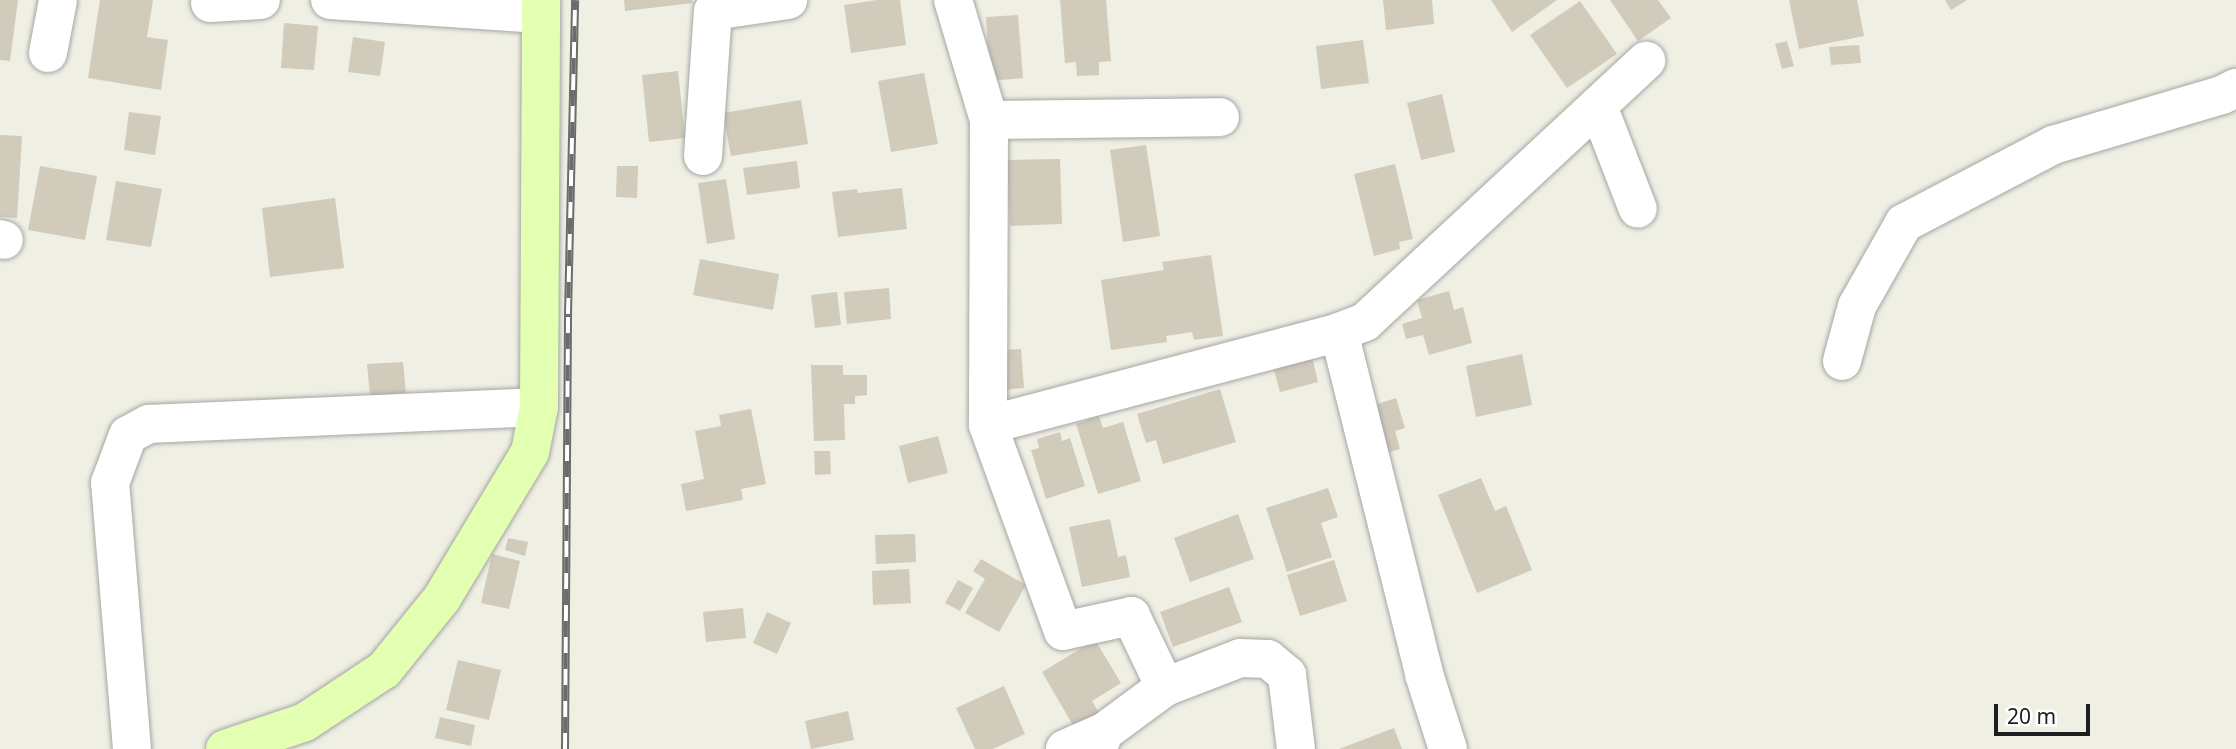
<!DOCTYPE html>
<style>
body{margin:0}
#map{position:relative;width:2236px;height:749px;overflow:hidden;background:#f0efe3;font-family:"Noto Sans",sans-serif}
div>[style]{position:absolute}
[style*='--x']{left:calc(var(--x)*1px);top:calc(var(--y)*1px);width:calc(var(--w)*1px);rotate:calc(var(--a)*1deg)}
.building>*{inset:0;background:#d0cbbb}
.roads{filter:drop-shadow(0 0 2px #a5a5a5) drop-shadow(0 0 2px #a5a5a5)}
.street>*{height:38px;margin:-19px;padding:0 19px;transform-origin:19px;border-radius:19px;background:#fff}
.secondary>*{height:38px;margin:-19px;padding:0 19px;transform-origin:19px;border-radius:19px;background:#e3ffb1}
.rail>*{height:8px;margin-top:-4px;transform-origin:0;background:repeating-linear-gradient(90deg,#fff 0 16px,#6c6c6c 0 32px);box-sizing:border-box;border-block:2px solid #6c6c6c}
span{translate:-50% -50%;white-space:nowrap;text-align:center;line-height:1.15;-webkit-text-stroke:5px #fff;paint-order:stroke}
.scale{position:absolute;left:1994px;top:704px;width:96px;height:32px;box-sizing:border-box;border:4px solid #1e1e1e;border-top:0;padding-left:9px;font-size:21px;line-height:24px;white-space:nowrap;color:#1e1e1e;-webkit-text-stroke:5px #fff;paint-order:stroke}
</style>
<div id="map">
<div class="building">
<div style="clip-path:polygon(0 0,18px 0,10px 61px,0 60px)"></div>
<div style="clip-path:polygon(100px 0,153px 0,147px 37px,168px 40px,161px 90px,88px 78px)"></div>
<div style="clip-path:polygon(624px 0,692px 0,693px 3px,625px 11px)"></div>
<div style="clip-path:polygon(877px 0,900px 0,906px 45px,851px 53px,844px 5px)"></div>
<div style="clip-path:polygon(1060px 0,1106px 0,1111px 61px,1099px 62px,1099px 75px,1077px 76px,1076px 62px,1065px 63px)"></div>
<div style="clip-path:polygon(1383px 0,1432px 0,1434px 24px,1386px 30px)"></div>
<div style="clip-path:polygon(1491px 0,1557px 0,1512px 32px)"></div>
<div style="clip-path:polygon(1610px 0,1658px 0,1671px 18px,1638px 41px)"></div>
<div style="clip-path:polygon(1789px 0,1857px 0,1864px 36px,1799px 49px)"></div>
<div style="clip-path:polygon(1945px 0,1967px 0,1951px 10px)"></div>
<div style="clip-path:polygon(1580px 1px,1617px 54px,1567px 88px,1530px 35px)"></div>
<div style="clip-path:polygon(1018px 15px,1023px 78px,990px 81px,986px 17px)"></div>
<div style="clip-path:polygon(284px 23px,318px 26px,314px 70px,281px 68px)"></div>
<div style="clip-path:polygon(353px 37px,385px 42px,380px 76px,348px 72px)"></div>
<div style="clip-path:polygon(1363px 40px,1369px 83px,1321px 89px,1316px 46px)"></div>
<div style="clip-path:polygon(1787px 41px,1794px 66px,1782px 69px,1775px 44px)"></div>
<div style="clip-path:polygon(1859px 45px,1861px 63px,1831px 65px,1829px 47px)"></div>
<div style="clip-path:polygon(678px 71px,685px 138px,649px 142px,642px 75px)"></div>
<div style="clip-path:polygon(924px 73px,938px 144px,891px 152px,878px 81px)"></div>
<div style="clip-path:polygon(1442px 94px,1455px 152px,1421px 160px,1407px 103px)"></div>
<div style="clip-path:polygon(801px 100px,808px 144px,731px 156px,723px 113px)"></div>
<div style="clip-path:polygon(129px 112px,161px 116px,155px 155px,124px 150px)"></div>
<div style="clip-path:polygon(0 135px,22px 136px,17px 218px,0 217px)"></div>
<div style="clip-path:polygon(1146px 145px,1160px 236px,1123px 242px,1110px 150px)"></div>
<div style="clip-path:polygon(1060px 159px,1062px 224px,1010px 226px,1007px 160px)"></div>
<div style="clip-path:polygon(797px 161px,800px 188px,747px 195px,743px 168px)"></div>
<div style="clip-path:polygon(1395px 164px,1413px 239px,1399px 242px,1400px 249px,1374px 256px,1354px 174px)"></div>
<div style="clip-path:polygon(40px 166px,97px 176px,85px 240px,28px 230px)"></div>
<div style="clip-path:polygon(617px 166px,638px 166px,637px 198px,616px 197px)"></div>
<div style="clip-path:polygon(726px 179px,735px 239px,707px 244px,698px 183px)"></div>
<div style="clip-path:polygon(116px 181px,162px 189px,151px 247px,106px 240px)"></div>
<div style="clip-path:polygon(902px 188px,907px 229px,838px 237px,832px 192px,857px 189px,858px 193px)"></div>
<div style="clip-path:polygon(335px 198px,344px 268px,270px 277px,262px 208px)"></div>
<div style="clip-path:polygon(1211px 255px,1223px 336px,1194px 340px,1192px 332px,1166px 336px,1167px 342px,1111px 350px,1101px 280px,1164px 270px,1162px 262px)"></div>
<div style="clip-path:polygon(700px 259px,779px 274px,773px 310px,693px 295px)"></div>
<div style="clip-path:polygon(889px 288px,891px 319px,847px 324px,844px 292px)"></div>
<div style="clip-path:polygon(1449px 291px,1454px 310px,1463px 307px,1472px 343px,1429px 355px,1423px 335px,1406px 339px,1402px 324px,1422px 318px,1417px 300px)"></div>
<div style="clip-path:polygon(837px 292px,841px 325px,815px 328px,811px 295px)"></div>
<div style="clip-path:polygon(1310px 348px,1318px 382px,1280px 392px,1271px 359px)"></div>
<div style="clip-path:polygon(1021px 349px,1024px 388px,1003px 390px,999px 350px)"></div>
<div style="clip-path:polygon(1522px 354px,1532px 405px,1476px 417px,1466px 366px)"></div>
<div style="clip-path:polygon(403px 362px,406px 393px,370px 396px,367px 364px)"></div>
<div style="clip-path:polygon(811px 365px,843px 365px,843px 375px,867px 375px,867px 395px,855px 396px,855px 404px,844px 404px,845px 440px,814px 441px)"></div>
<div style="clip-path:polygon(1220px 389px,1236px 442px,1163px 464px,1156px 440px,1146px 443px,1137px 414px)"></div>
<div style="clip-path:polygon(1396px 398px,1405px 428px,1395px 431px,1400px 449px,1381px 455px,1374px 405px)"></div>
<div style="clip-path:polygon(751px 409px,766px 484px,741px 489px,743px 500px,686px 511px,681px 484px,704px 479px,695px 431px,721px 426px,719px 415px)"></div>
<div style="clip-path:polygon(1099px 416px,1103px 428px,1123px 422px,1141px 481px,1098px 494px,1076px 424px)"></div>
<div style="clip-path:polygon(1060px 432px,1062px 441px,1070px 438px,1085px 486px,1046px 499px,1031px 450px,1039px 448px,1037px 439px)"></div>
<div style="clip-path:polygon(938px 436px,948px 473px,908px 483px,899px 446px)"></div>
<div style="clip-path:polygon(814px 451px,830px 451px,831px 474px,815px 475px)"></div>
<div style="clip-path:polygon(1481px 478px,1495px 511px,1506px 506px,1532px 570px,1477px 593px,1438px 495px)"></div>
<div style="clip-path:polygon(1328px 488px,1338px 517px,1321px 523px,1332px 557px,1287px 572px,1266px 508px)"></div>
<div style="clip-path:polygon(1238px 514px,1254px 559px,1190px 582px,1174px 538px)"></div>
<div style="clip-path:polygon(1110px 519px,1118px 557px,1126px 555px,1130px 577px,1082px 587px,1069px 527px)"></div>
<div style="clip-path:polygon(915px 534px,916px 562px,876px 564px,875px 535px)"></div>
<div style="clip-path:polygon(508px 538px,528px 542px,525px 556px,505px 550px)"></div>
<div style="clip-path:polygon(492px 554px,520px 561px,509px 609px,481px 603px)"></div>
<div style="clip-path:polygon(981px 559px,1026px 585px,999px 632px,965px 613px,985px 579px,973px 571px)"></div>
<div style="clip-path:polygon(1334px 560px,1347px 601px,1300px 616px,1287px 575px)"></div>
<div style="clip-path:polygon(909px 569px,911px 603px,873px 605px,872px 571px)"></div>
<div style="clip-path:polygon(958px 580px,973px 588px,960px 611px,945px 603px)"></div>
<div style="clip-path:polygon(1229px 587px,1242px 622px,1173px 647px,1160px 612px)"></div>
<div style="clip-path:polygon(743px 608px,746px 638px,706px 642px,703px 612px)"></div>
<div style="clip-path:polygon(767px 612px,791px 623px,777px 654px,753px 643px)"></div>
<div style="clip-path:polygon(1095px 640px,1121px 683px,1092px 701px,1099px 713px,1074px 727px,1042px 672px)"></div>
<div style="clip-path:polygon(458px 660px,501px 670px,489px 720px,446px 710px)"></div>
<div style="clip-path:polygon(1004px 686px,1025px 734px,993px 749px,975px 749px,956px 708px)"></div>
<div style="clip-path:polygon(848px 711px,854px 740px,811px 749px,805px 721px)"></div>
<div style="clip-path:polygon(440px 717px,475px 725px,471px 746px,435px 738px)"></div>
<div style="clip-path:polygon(1394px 728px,1402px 749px,1339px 749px)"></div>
</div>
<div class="roads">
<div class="street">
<div style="--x:330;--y:0;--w:211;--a:3.8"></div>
<div style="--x:953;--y:0;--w:125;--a:73.3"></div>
<div style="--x:989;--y:120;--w:305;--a:90.2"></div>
<div style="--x:988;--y:425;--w:219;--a:70"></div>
<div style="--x:1063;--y:631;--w:70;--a:-12.4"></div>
<div style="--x:1131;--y:616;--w:79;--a:64.4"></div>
<div style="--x:1165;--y:687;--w:80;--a:-21.1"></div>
<div style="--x:1240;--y:658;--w:28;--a:2"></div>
<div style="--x:1268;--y:659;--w:25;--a:40"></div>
<div style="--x:1287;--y:675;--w:75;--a:83.1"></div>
<div style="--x:210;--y:3;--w:51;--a:-3.4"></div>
<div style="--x:48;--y:53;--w:54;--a:-79.3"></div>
<div style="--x:1598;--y:106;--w:110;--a:68.8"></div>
<div style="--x:989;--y:120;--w:231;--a:-0.7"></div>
<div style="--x:703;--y:156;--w:145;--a:-86.1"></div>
<div style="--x:713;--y:11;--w:76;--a:-8.3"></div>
<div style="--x:0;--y:239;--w:4;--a:14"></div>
<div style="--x:1339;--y:332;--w:352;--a:76"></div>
<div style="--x:1424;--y:674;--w:79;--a:72.3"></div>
<div style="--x:1842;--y:361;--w:57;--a:-74.7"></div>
<div style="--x:1857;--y:306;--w:95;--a:-60.5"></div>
<div style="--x:1904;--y:223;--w:168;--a:-27.6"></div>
<div style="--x:2053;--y:145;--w:176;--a:-16.5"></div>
<div style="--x:2222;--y:95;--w:16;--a:-27"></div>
<div style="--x:988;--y:425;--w:363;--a:-14.8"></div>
<div style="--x:1339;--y:332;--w:28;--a:-21"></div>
<div style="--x:1365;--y:322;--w:384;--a:-42.9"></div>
<div style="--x:132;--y:749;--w:267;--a:-94.7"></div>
<div style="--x:110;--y:483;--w:51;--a:-69.4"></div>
<div style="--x:128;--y:435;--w:24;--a:-28"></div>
<div style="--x:149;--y:424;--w:390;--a:-2.5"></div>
<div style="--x:1065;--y:749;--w:43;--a:-23.6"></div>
<div style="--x:1098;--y:749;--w:18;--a:-71"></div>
<div style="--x:1104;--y:732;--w:76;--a:-36.4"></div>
</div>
<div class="secondary">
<div style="--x:225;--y:749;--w:84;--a:-18.6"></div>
<div style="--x:305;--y:722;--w:95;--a:-33.4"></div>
<div style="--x:384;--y:670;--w:92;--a:-51.1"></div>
<div style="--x:442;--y:598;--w:170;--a:-58.9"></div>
<div style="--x:530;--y:452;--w:46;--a:-78.7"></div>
<div style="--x:539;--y:407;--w:407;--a:-89.7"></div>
</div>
</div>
<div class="rail">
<div style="--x:565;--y:749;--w:435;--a:-89.6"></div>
<div style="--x:568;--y:314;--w:314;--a:-88.7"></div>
</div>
<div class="scale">20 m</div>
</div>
